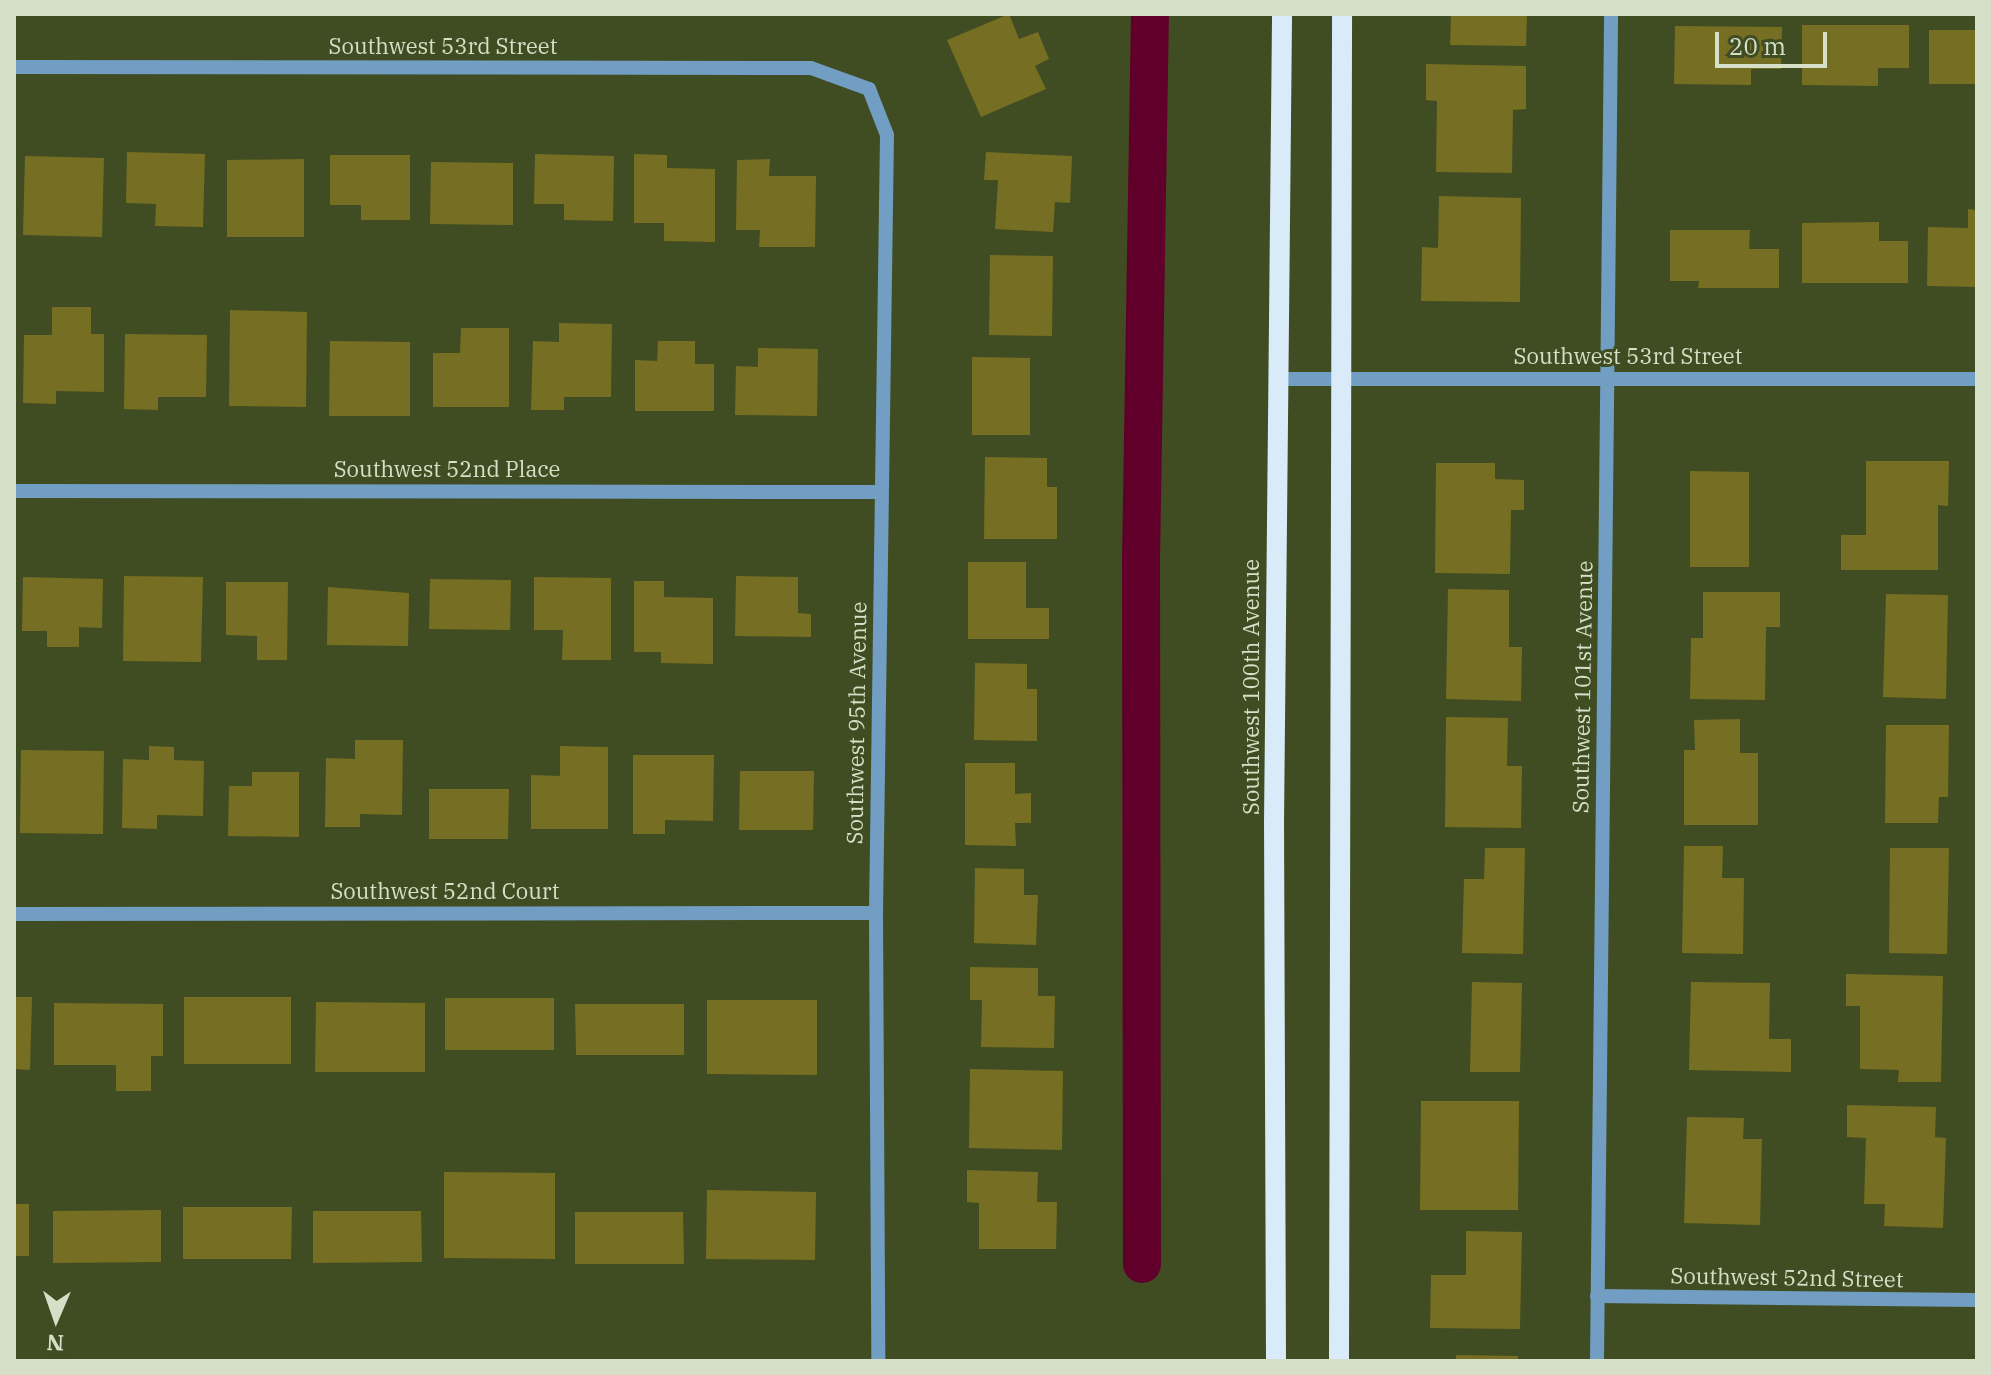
<!DOCTYPE html>
<style>
body{margin:0}
#map{position:relative;width:1991px;height:1375px;overflow:hidden;background:#404d22;font-family:"IBM Plex Serif",serif}
div>[style]{position:absolute}
[style*='--x']{left:calc(var(--x)*1px);top:calc(var(--y)*1px);width:calc(var(--w)*1px);rotate:calc(var(--a)*1deg)}
.canal>*{height:38px;margin:-19px;padding:0 19px;transform-origin:19px;border-radius:19px;background:#60002a}
.building>*{inset:0;background:#766e22}
.minor>*{height:14px;margin:-7px;padding:0 7px;transform-origin:7px;border-radius:7px;background:#719ec2}
.major>*{height:20px;margin:-10px;padding:0 10px;transform-origin:10px;border-radius:10px;background:#d9eaf9}
span{translate:-50% -50%;white-space:nowrap;text-align:center;line-height:1.15;-webkit-text-stroke:6px #404d22;paint-order:stroke}
.street-label{font-size:22px;color:#d6dfc7}
.frame{position:absolute;inset:0;border:16px solid #d6dfc7;pointer-events:none}
.north{position:absolute;left:16px;top:1279px;width:80px;height:80px;-webkit-text-stroke:6px #404d22;paint-order:stroke;rotate:182deg;font-size:22px;font-weight:700;line-height:32px;text-align:center;color:#d6dfc7}
.north::after{content:'';display:block;margin:auto;width:28px;height:36px;background:#d6dfc7;clip-path:polygon(50% 0,100% 100%,50% 72%,0 100%)}
.scale{position:absolute;left:1715px;top:32px;width:112px;height:36px;box-sizing:border-box;border:4px solid #d6dfc7;border-top:0;padding-left:10px;font-size:24px;line-height:28px;white-space:nowrap;color:#d6dfc7;-webkit-text-stroke:6px #404d22;paint-order:stroke}
</style>
<div id="map">
<div class="canal">
<div style="--x:1142;--y:1264;--w:704;--a:-90.08"></div>
<div style="--x:1141;--y:560;--w:546;--a:-89.06"></div>
</div>
<div class="building">
<div style="clip-path:polygon(1009px 14px,1019px 39px,1038px 32px,1049px 59px,1035px 66px,1046px 89px,981px 117px,947px 40px)"></div>
<div style="clip-path:polygon(1451px 14px,1527px 14px,1526px 46px,1450px 45px)"></div>
<div style="clip-path:polygon(1802px 25px,1909px 25px,1909px 68px,1878px 68px,1878px 86px,1802px 85px)"></div>
<div style="clip-path:polygon(1675px 26px,1782px 27px,1781px 69px,1751px 69px,1751px 85px,1674px 84px)"></div>
<div style="clip-path:polygon(1929px 30px,1977px 30px,1977px 84px,1929px 84px)"></div>
<div style="clip-path:polygon(1426px 64px,1526px 66px,1526px 109px,1513px 110px,1512px 173px,1436px 172px,1437px 101px,1426px 100px)"></div>
<div style="clip-path:polygon(127px 152px,205px 154px,203px 227px,155px 226px,156px 204px,126px 203px)"></div>
<div style="clip-path:polygon(986px 152px,1072px 156px,1070px 203px,1055px 202px,1053px 232px,995px 229px,998px 180px,984px 180px)"></div>
<div style="clip-path:polygon(535px 154px,614px 156px,613px 221px,564px 220px,564px 204px,534px 204px)"></div>
<div style="clip-path:polygon(634px 154px,667px 155px,667px 168px,715px 169px,715px 242px,664px 241px,664px 223px,634px 223px)"></div>
<div style="clip-path:polygon(330px 155px,410px 155px,410px 220px,361px 220px,361px 205px,330px 205px)"></div>
<div style="clip-path:polygon(25px 156px,104px 158px,102px 237px,23px 235px)"></div>
<div style="clip-path:polygon(304px 159px,304px 237px,227px 237px,227px 160px)"></div>
<div style="clip-path:polygon(770px 159px,769px 176px,816px 176px,815px 247px,759px 247px,760px 230px,736px 230px,737px 160px)"></div>
<div style="clip-path:polygon(431px 162px,513px 163px,513px 225px,430px 224px)"></div>
<div style="clip-path:polygon(1439px 196px,1521px 198px,1520px 302px,1421px 301px,1422px 247px,1438px 248px)"></div>
<div style="clip-path:polygon(1968px 209px,1977px 210px,1977px 287px,1927px 286px,1928px 227px,1968px 228px)"></div>
<div style="clip-path:polygon(1879px 222px,1879px 241px,1908px 241px,1908px 283px,1802px 283px,1802px 223px)"></div>
<div style="clip-path:polygon(1670px 230px,1750px 230px,1749px 249px,1779px 249px,1779px 288px,1698px 288px,1699px 281px,1670px 281px)"></div>
<div style="clip-path:polygon(990px 255px,1053px 256px,1052px 336px,989px 335px)"></div>
<div style="clip-path:polygon(52px 307px,91px 307px,91px 334px,104px 334px,104px 392px,56px 391px,56px 404px,23px 403px,24px 335px,52px 335px)"></div>
<div style="clip-path:polygon(230px 310px,307px 312px,306px 407px,229px 406px)"></div>
<div style="clip-path:polygon(559px 323px,612px 324px,611px 397px,564px 397px,564px 410px,531px 410px,533px 341px,559px 342px)"></div>
<div style="clip-path:polygon(461px 328px,509px 328px,509px 407px,433px 407px,433px 353px,460px 353px)"></div>
<div style="clip-path:polygon(125px 334px,207px 335px,206px 397px,158px 397px,158px 410px,124px 409px)"></div>
<div style="clip-path:polygon(330px 341px,410px 342px,410px 416px,329px 416px)"></div>
<div style="clip-path:polygon(658px 341px,695px 341px,695px 364px,714px 364px,714px 411px,635px 411px,635px 360px,657px 361px)"></div>
<div style="clip-path:polygon(758px 348px,818px 349px,817px 416px,735px 415px,736px 366px,758px 367px)"></div>
<div style="clip-path:polygon(972px 357px,1030px 358px,1030px 435px,972px 435px)"></div>
<div style="clip-path:polygon(985px 457px,1047px 458px,1047px 487px,1057px 487px,1057px 539px,984px 539px)"></div>
<div style="clip-path:polygon(1866px 461px,1949px 461px,1948px 506px,1938px 505px,1938px 570px,1841px 570px,1841px 535px,1866px 535px)"></div>
<div style="clip-path:polygon(1436px 463px,1495px 463px,1495px 479px,1524px 480px,1524px 510px,1511px 510px,1510px 574px,1435px 573px)"></div>
<div style="clip-path:polygon(1690px 471px,1749px 472px,1749px 567px,1690px 567px)"></div>
<div style="clip-path:polygon(968px 562px,1026px 562px,1026px 608px,1049px 608px,1049px 639px,968px 639px)"></div>
<div style="clip-path:polygon(124px 576px,203px 577px,201px 662px,123px 661px)"></div>
<div style="clip-path:polygon(736px 576px,798px 577px,798px 613px,811px 614px,811px 637px,735px 636px)"></div>
<div style="clip-path:polygon(23px 577px,103px 579px,102px 628px,79px 627px,79px 647px,47px 647px,47px 631px,22px 631px)"></div>
<div style="clip-path:polygon(534px 577px,611px 578px,611px 660px,562px 660px,563px 630px,534px 630px)"></div>
<div style="clip-path:polygon(430px 579px,511px 580px,510px 630px,429px 629px)"></div>
<div style="clip-path:polygon(634px 581px,664px 581px,664px 597px,713px 598px,713px 664px,661px 663px,661px 652px,634px 652px)"></div>
<div style="clip-path:polygon(226px 582px,288px 582px,287px 660px,257px 660px,257px 636px,226px 635px)"></div>
<div style="clip-path:polygon(328px 587px,409px 593px,408px 646px,327px 645px)"></div>
<div style="clip-path:polygon(1448px 589px,1509px 590px,1509px 647px,1522px 647px,1521px 701px,1446px 699px)"></div>
<div style="clip-path:polygon(1703px 592px,1780px 592px,1780px 627px,1766px 627px,1765px 700px,1690px 699px,1691px 638px,1703px 638px)"></div>
<div style="clip-path:polygon(1886px 594px,1948px 595px,1946px 699px,1883px 697px)"></div>
<div style="clip-path:polygon(975px 663px,1027px 664px,1027px 689px,1037px 689px,1037px 741px,974px 740px)"></div>
<div style="clip-path:polygon(1446px 717px,1508px 718px,1507px 766px,1522px 766px,1521px 828px,1445px 827px)"></div>
<div style="clip-path:polygon(1740px 719px,1740px 753px,1758px 753px,1758px 825px,1684px 825px,1684px 750px,1695px 750px,1694px 720px)"></div>
<div style="clip-path:polygon(1886px 725px,1949px 725px,1948px 797px,1939px 797px,1938px 823px,1885px 823px)"></div>
<div style="clip-path:polygon(355px 740px,403px 740px,402px 815px,360px 814px,360px 827px,325px 827px,326px 758px,355px 759px)"></div>
<div style="clip-path:polygon(149px 746px,174px 747px,174px 760px,204px 761px,203px 816px,157px 815px,157px 829px,122px 828px,123px 759px,149px 760px)"></div>
<div style="clip-path:polygon(560px 746px,608px 747px,608px 829px,531px 829px,531px 775px,560px 776px)"></div>
<div style="clip-path:polygon(21px 750px,104px 751px,103px 834px,20px 833px)"></div>
<div style="clip-path:polygon(633px 755px,714px 755px,713px 821px,665px 820px,665px 834px,633px 834px)"></div>
<div style="clip-path:polygon(965px 763px,1015px 763px,1015px 794px,1031px 793px,1031px 823px,1015px 823px,1016px 846px,965px 845px)"></div>
<div style="clip-path:polygon(740px 771px,814px 771px,813px 830px,739px 830px)"></div>
<div style="clip-path:polygon(252px 772px,299px 772px,299px 837px,228px 836px,229px 786px,252px 786px)"></div>
<div style="clip-path:polygon(429px 789px,509px 789px,508px 839px,429px 839px)"></div>
<div style="clip-path:polygon(1684px 846px,1723px 846px,1722px 878px,1744px 878px,1743px 954px,1682px 953px)"></div>
<div style="clip-path:polygon(1485px 848px,1525px 848px,1523px 954px,1462px 953px,1464px 879px,1484px 879px)"></div>
<div style="clip-path:polygon(1890px 848px,1949px 848px,1947px 954px,1889px 953px)"></div>
<div style="clip-path:polygon(975px 868px,1024px 869px,1024px 895px,1038px 895px,1036px 945px,974px 943px)"></div>
<div style="clip-path:polygon(970px 967px,1038px 968px,1038px 996px,1055px 996px,1054px 1048px,981px 1047px,982px 1000px,970px 1000px)"></div>
<div style="clip-path:polygon(1846px 974px,1943px 976px,1941px 1082px,1898px 1082px,1899px 1070px,1860px 1069px,1860px 1006px,1846px 1006px)"></div>
<div style="clip-path:polygon(1472px 982px,1522px 983px,1520px 1072px,1470px 1072px)"></div>
<div style="clip-path:polygon(1691px 982px,1770px 983px,1769px 1039px,1791px 1039px,1791px 1072px,1689px 1070px)"></div>
<div style="clip-path:polygon(14px 997px,32px 997px,30px 1070px,14px 1069px)"></div>
<div style="clip-path:polygon(184px 997px,291px 997px,291px 1064px,184px 1064px)"></div>
<div style="clip-path:polygon(445px 998px,554px 998px,554px 1050px,445px 1050px)"></div>
<div style="clip-path:polygon(707px 1000px,817px 1000px,817px 1075px,707px 1074px)"></div>
<div style="clip-path:polygon(316px 1002px,425px 1003px,425px 1072px,315px 1072px)"></div>
<div style="clip-path:polygon(54px 1003px,163px 1004px,163px 1056px,151px 1056px,151px 1091px,116px 1091px,116px 1065px,54px 1065px)"></div>
<div style="clip-path:polygon(575px 1004px,684px 1004px,684px 1055px,576px 1055px)"></div>
<div style="clip-path:polygon(970px 1069px,1063px 1071px,1062px 1150px,969px 1148px)"></div>
<div style="clip-path:polygon(1421px 1101px,1519px 1101px,1518px 1210px,1420px 1210px)"></div>
<div style="clip-path:polygon(1847px 1105px,1936px 1107px,1935px 1137px,1946px 1138px,1943px 1228px,1884px 1226px,1885px 1204px,1864px 1204px,1866px 1138px,1847px 1137px)"></div>
<div style="clip-path:polygon(1687px 1117px,1744px 1118px,1743px 1139px,1762px 1139px,1760px 1225px,1684px 1223px)"></div>
<div style="clip-path:polygon(967px 1170px,1038px 1172px,1037px 1202px,1057px 1202px,1056px 1249px,979px 1249px,979px 1203px,967px 1202px)"></div>
<div style="clip-path:polygon(444px 1172px,555px 1173px,555px 1259px,444px 1258px)"></div>
<div style="clip-path:polygon(707px 1190px,816px 1192px,815px 1260px,706px 1259px)"></div>
<div style="clip-path:polygon(14px 1204px,29px 1204px,29px 1256px,14px 1256px)"></div>
<div style="clip-path:polygon(183px 1207px,292px 1207px,291px 1259px,183px 1259px)"></div>
<div style="clip-path:polygon(161px 1210px,161px 1262px,53px 1263px,53px 1211px)"></div>
<div style="clip-path:polygon(313px 1211px,421px 1211px,422px 1262px,313px 1263px)"></div>
<div style="clip-path:polygon(575px 1212px,683px 1212px,684px 1264px,575px 1264px)"></div>
<div style="clip-path:polygon(1466px 1231px,1522px 1232px,1520px 1329px,1430px 1328px,1431px 1275px,1466px 1275px)"></div>
<div style="clip-path:polygon(1456px 1355px,1518px 1356px,1518px 1361px,1456px 1361px)"></div>
</div>
<div class="minor">
<div style="--x:14;--y:67;--w:797;--a:0.07"></div>
<div style="--x:811;--y:68;--w:62;--a:19.9"></div>
<div style="--x:869;--y:89;--w:49;--a:68.6"></div>
<div style="--x:887;--y:135;--w:778;--a:90.81"></div>
<div style="--x:876;--y:913;--w:448;--a:89.7"></div>
<div style="--x:1278;--y:379;--w:699;--a:0"></div>
<div style="--x:14;--y:491;--w:866;--a:0.07"></div>
<div style="--x:14;--y:914;--w:862;--a:-0.07"></div>
<div style="--x:1597;--y:1296;--w:380;--a:0.6"></div>
<div style="--x:1597;--y:1361;--w:1347;--a:-89.4"></div>
</div>
<div class="major">
<div style="--x:1276;--y:1361;--w:538;--a:-90.21"></div>
<div style="--x:1274;--y:823;--w:809;--a:-89.43"></div>
<div style="--x:1339;--y:1361;--w:1347;--a:-89.87"></div>
</div>
<div class="street-label">
<span style="left:443px;top:46px">Southwest 53rd Street</span>
<span style="left:1628px;top:356px">Southwest 53rd Street</span>
<span style="left:447px;top:469px">Southwest 52nd Place</span>
<span style="left:1251px;top:687px;rotate:-90deg">Southwest 100th Avenue</span>
<span style="left:1582px;top:687px;rotate:-89deg">Southwest 101st Avenue</span>
<span style="left:856px;top:723px;rotate:-89deg">Southwest 95th Avenue</span>
<span style="left:445px;top:891px">Southwest 52nd Court</span>
<span style="left:1787px;top:1277px;rotate:1deg">Southwest 52nd Street</span>
</div>
<div class="frame"></div>
<div class="north">N</div>
<div class="scale">20 m</div>
</div>
